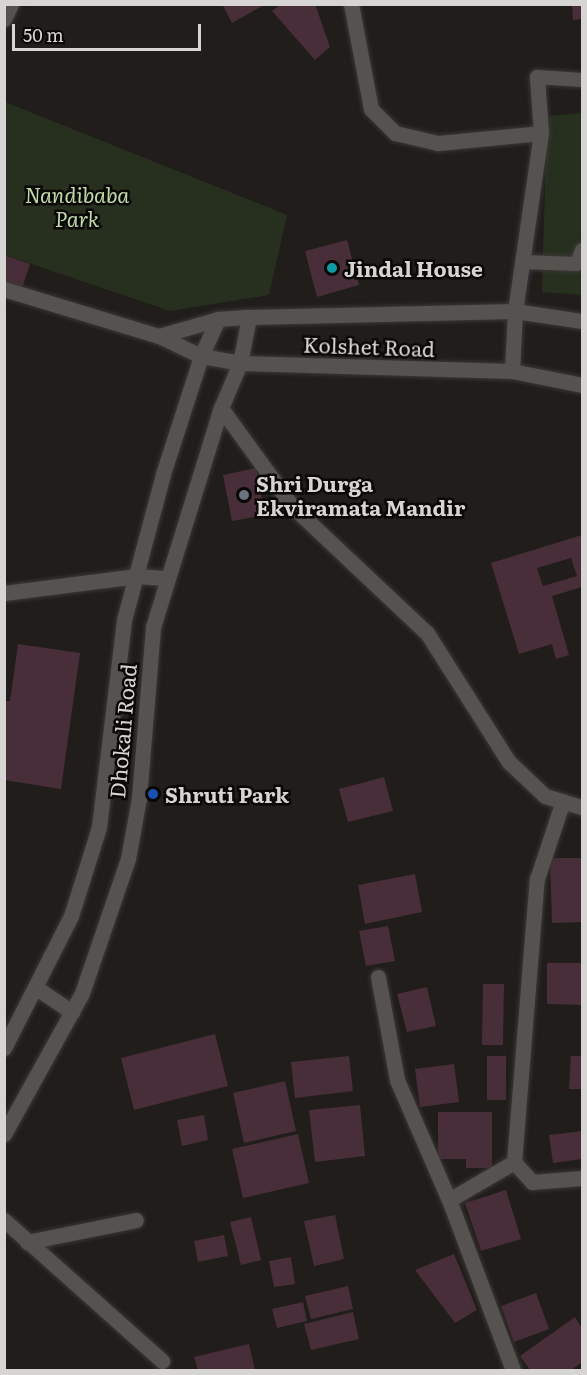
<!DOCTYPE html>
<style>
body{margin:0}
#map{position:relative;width:587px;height:1375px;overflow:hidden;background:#201d1b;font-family:Literata,serif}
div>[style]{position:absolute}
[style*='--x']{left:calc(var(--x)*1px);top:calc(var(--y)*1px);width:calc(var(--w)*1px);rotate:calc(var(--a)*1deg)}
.green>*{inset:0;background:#27301f}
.building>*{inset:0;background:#482e38}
.roads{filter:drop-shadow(0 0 2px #3b3837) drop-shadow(0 0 2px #3b3837)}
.service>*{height:14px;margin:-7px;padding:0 7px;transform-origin:7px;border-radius:7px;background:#565250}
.minor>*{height:15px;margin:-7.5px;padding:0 7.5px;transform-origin:7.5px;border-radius:7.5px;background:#565250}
.tertiary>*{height:15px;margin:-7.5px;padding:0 7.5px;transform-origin:7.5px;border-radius:7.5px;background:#565250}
.dots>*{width:16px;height:16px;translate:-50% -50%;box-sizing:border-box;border:3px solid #090807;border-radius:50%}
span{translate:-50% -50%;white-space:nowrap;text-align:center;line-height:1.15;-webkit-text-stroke:5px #090807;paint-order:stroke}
.park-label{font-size:21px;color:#bfd9a8;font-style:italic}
.poi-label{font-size:21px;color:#d7d5d4;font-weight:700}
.left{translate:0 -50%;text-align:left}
.street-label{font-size:21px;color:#d7d5d4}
.frame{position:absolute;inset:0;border:6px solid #d7d5d4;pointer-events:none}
.scale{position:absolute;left:12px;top:24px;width:189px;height:27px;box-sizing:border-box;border:3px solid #d7d5d4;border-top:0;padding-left:8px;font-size:18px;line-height:21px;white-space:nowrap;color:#d7d5d4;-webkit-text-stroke:4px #090807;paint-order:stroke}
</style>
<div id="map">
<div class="green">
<div style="clip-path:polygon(5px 102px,287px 215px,269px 295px,170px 311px,5px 255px)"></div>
<div style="clip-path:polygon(582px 113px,582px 295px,542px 292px,547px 116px)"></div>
</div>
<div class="building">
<div style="clip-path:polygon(222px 4px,266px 4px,232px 23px)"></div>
<div style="clip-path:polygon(281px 4px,315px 4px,330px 47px,315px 60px,272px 11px)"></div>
<div style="clip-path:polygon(572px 4px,582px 4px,582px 19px,573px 20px)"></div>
<div style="clip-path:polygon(347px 240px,359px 285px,317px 297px,305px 251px)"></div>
<div style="clip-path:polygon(4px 255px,30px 264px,22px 288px,4px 282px)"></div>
<div style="clip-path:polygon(256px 468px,265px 515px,232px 521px,223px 475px)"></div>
<div style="clip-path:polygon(evenodd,582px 535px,582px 587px,552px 596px,569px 655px,556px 659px,552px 644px,519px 654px,491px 563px,582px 535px,571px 558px,577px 576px,543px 586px,537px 568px,571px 558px)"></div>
<div style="clip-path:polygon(18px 644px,80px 653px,61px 789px,4px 780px,4px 701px,10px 701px)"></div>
<div style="clip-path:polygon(384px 777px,393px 811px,348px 822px,339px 789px)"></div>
<div style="clip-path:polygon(550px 858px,582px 858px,582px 922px,552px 923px)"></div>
<div style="clip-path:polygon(415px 874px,422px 912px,365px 924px,358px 885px)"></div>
<div style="clip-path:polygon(388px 926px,395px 961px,366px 966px,359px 931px)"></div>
<div style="clip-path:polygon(547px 963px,582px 963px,582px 1005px,547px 1004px)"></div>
<div style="clip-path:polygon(483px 984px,504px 984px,503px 1045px,482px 1045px)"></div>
<div style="clip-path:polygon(427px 987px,436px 1026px,407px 1032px,397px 994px)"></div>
<div style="clip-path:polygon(215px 1034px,228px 1086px,134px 1110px,121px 1058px)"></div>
<div style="clip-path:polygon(349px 1056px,353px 1091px,295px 1098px,291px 1062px)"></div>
<div style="clip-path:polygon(487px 1056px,506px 1056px,506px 1100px,487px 1100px)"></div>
<div style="clip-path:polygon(571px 1056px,582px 1056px,582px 1089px,569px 1089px)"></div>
<div style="clip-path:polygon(454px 1064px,459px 1102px,420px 1107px,415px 1069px)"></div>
<div style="clip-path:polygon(285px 1081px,296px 1131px,244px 1143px,233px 1093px)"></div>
<div style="clip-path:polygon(360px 1105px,365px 1156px,315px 1162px,309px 1110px)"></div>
<div style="clip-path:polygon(438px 1112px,492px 1112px,492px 1168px,466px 1168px,466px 1159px,438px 1159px)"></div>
<div style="clip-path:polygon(204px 1115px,208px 1140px,182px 1146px,177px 1120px)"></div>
<div style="clip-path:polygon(582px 1131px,582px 1159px,553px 1163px,549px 1135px)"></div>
<div style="clip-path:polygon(298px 1134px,309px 1183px,243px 1198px,232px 1149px)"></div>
<div style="clip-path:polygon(506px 1190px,521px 1239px,481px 1251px,465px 1203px)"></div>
<div style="clip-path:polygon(335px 1215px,344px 1259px,314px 1266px,304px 1221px)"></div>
<div style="clip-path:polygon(251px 1217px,261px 1260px,241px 1265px,230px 1222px)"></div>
<div style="clip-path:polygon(224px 1235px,228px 1256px,198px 1262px,194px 1241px)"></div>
<div style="clip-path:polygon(454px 1254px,477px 1310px,455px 1323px,415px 1270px)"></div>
<div style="clip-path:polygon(291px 1257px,295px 1284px,274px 1287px,269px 1261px)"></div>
<div style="clip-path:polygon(348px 1286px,353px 1309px,311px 1319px,305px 1296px)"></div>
<div style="clip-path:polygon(536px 1293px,549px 1329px,514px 1342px,501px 1306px)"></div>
<div style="clip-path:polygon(303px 1302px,307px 1321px,277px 1328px,272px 1309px)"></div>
<div style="clip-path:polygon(353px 1312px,359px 1339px,311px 1350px,304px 1324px)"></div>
<div style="clip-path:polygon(575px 1317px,582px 1328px,582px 1362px,571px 1370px,530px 1370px,520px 1356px)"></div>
<div style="clip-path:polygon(249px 1344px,255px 1370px,198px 1370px,194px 1357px)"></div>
</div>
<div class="roads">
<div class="service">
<div style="--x:537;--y:77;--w:45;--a:3.8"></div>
<div style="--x:523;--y:262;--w:54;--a:2.1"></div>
<div style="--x:577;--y:264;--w:15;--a:-70"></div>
</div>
<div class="minor">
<div style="--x:351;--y:4;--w:107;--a:79.2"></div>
<div style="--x:371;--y:109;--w:34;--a:45"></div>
<div style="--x:395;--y:133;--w:44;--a:13.1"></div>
<div style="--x:438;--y:143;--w:103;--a:-5.5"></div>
<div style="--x:4;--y:19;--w:17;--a:-65"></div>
<div style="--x:512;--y:371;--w:60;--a:-87.1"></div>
<div style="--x:515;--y:311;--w:180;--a:-81.7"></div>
<div style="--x:541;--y:133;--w:56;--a:-94.1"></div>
<div style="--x:221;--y:408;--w:121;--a:54.1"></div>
<div style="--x:292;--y:506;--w:185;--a:43.3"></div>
<div style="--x:427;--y:633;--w:153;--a:57.6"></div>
<div style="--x:509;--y:762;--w:50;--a:43.4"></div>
<div style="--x:545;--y:796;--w:39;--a:17"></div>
<div style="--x:4;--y:593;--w:134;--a:-7.3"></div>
<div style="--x:137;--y:576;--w:31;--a:4"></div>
<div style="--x:378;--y:977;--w:105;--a:79.5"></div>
<div style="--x:397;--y:1080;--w:131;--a:66.6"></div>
<div style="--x:514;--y:1162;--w:27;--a:48"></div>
<div style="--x:532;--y:1182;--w:50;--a:-4.6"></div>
<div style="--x:4;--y:1220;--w:212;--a:41.7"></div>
<div style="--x:27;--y:1242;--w:111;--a:-11.4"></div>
<div style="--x:513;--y:1370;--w:182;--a:-110.6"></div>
<div style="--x:449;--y:1200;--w:75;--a:-30.3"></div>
<div style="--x:514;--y:1162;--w:284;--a:-85.4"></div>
<div style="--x:537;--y:879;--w:82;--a:-71.6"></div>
</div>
<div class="tertiary">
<div style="--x:4;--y:289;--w:162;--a:16.9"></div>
<div style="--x:159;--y:336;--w:47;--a:25.5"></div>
<div style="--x:201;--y:356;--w:40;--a:10"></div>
<div style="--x:240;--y:363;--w:272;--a:1.7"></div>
<div style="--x:512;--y:371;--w:71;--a:11.3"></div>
<div style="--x:159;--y:336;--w:61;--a:-16.1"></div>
<div style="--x:218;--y:319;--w:31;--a:-4"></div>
<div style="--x:249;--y:317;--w:266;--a:-1.3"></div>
<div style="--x:515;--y:311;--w:68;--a:8.5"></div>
<div style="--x:35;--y:987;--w:45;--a:34"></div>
<div style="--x:4;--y:1048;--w:148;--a:-63.1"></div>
<div style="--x:71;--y:916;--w:93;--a:-72.5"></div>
<div style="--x:99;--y:827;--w:209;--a:-83.1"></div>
<div style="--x:124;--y:620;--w:151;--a:-75"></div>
<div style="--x:163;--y:474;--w:124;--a:-72.1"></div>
<div style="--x:201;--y:356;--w:41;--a:-65.3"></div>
<div style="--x:4;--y:1134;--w:161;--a:-61"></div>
<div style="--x:82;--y:993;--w:142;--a:-71.1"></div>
<div style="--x:128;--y:859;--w:62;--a:-79.8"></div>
<div style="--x:139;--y:798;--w:172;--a:-85.3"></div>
<div style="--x:153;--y:627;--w:229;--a:-72.8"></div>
<div style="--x:221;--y:408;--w:49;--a:-67.1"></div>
<div style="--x:240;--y:363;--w:47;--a:-78.9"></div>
</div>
</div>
<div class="dots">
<div style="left:332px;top:268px;background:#0f9aa8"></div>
<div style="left:244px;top:495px;background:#6b7280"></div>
<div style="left:153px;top:794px;background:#1a4fb4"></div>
</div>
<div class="park-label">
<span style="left:77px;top:206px">Nandibaba<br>Park</span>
</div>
<div class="poi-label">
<span class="left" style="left:344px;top:268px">Jindal House</span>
<span class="left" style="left:256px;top:495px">Shri Durga<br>Ekviramata Mandir</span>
<span class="left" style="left:165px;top:794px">Shruti Park</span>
</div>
<div class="street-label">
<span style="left:369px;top:346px;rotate:2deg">Kolshet Road</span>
<span style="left:122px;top:731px;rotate:-85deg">Dhokali Road</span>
</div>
<div class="frame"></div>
<div class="scale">50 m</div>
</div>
